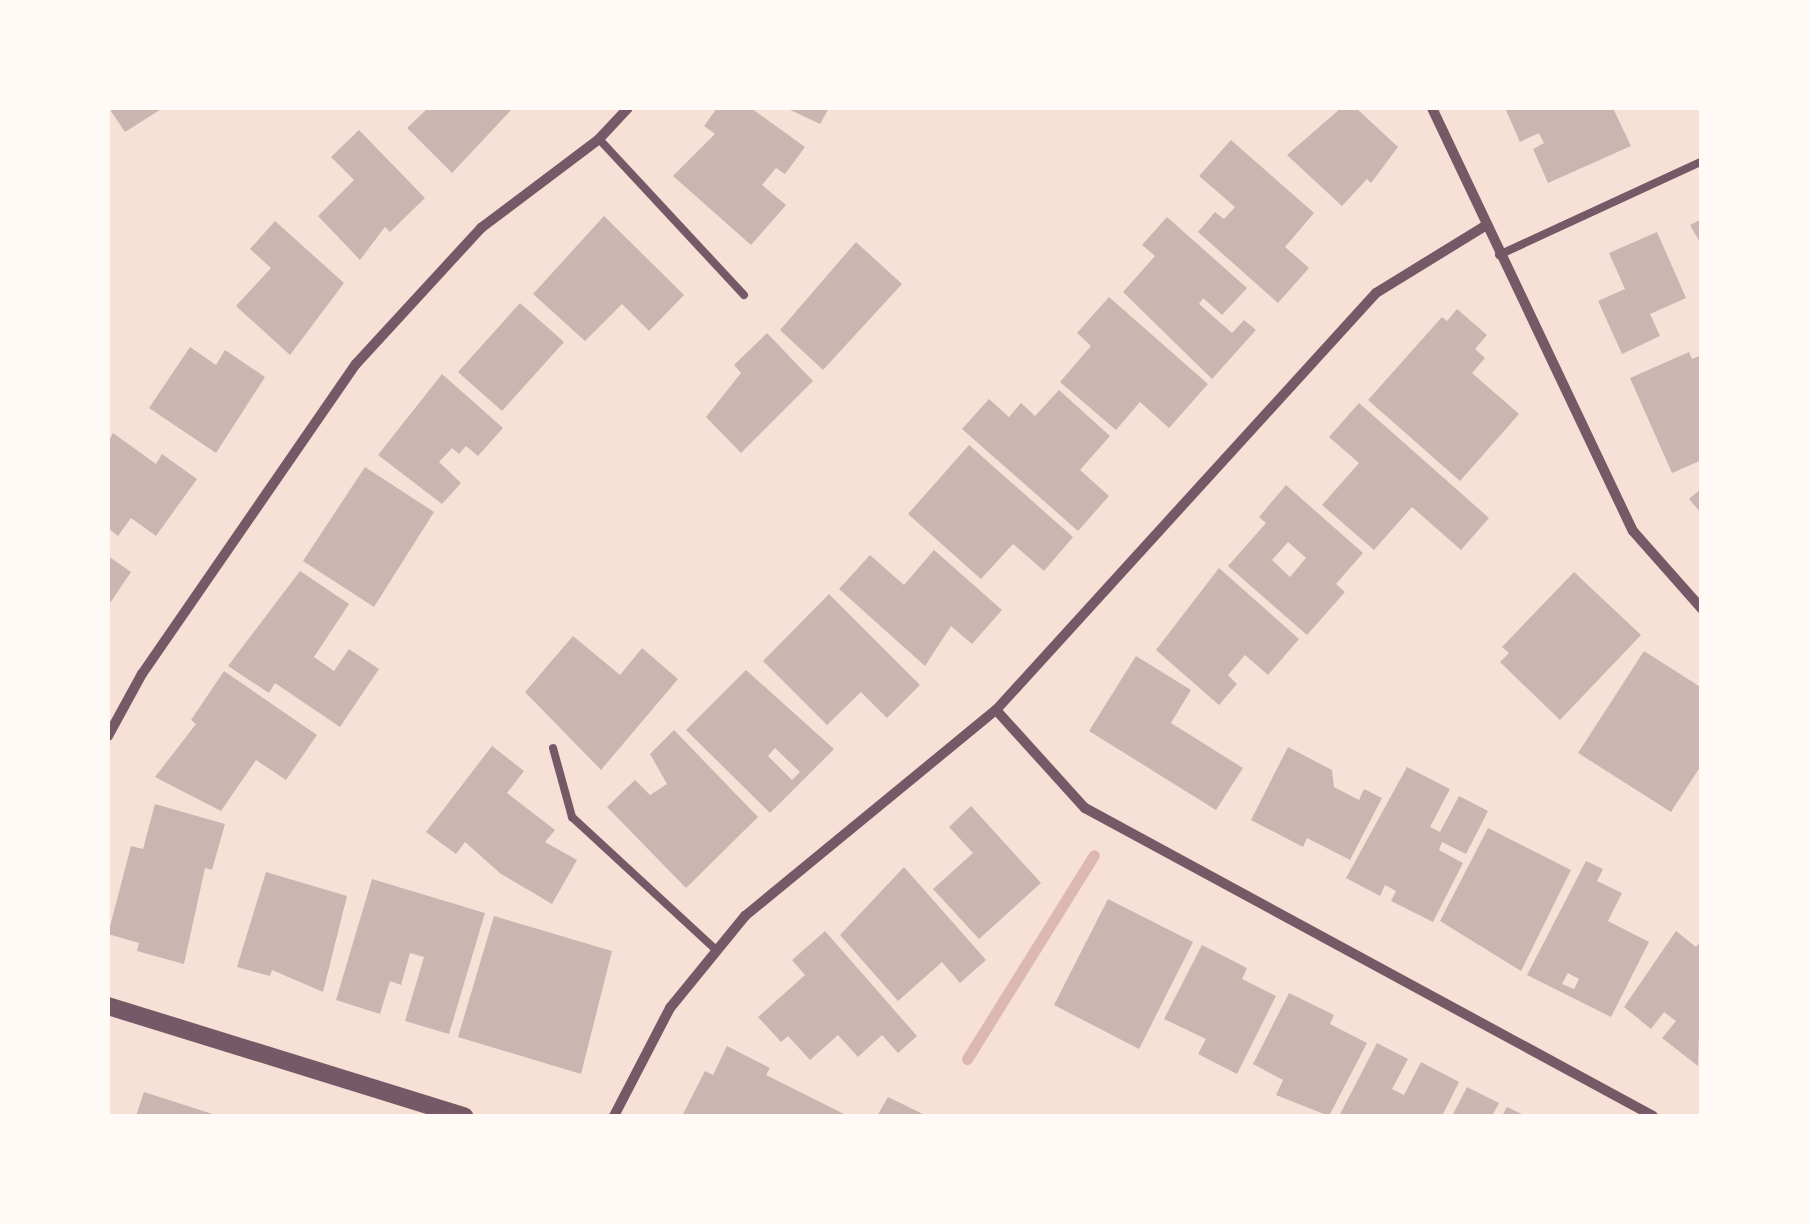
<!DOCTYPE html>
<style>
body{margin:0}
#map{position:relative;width:1809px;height:1224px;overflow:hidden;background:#f7e1d7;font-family:Georgia,serif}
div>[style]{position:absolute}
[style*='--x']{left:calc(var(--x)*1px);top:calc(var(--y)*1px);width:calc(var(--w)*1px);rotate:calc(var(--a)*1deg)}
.stream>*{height:11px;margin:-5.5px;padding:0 5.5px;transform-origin:5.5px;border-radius:5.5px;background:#dcb8b0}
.building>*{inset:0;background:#ccb4b1}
.service>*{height:8px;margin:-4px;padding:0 4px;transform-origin:4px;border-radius:4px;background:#755966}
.minor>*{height:10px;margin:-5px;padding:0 5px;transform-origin:5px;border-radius:5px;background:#755966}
.tertiary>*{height:18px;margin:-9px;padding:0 9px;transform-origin:9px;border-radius:9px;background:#755966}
span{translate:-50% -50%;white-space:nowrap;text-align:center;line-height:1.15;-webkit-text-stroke:8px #fffaf5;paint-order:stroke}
.frame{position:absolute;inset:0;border:110px solid #fffaf5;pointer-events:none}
</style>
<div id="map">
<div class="stream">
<div style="--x:967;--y:1059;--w:240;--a:-58.1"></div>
</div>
<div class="building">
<div style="clip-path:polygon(109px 108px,163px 108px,125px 132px)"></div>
<div style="clip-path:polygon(428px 108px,513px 108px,452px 173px,407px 128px)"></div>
<div style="clip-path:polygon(717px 108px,751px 108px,805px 147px,785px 174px,776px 168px,762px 185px,786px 205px,751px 245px,673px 176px,715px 134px,704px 126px)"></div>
<div style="clip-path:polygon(786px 108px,829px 108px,820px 124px)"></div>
<div style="clip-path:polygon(1341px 108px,1356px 108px,1398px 147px,1371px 183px,1367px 179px,1342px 206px,1287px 155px)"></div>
<div style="clip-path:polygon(1505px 108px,1613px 108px,1631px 146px,1548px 183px,1533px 149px,1544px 143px,1539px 133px,1520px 142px)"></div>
<div style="clip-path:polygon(359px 130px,425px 198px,390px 232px,385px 227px,360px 260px,318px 216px,354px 180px,331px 157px)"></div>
<div style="clip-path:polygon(1231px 140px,1314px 213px,1285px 247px,1309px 268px,1278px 303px,1198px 232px,1215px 212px,1224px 219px,1235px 207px,1199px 176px)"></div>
<div style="clip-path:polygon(604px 216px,684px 295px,649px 331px,622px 304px,585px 341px,533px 294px)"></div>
<div style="clip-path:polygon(1167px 217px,1247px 288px,1222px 315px,1203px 298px,1199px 304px,1232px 333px,1244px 320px,1256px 330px,1212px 379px,1123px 292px,1155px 256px,1142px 245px)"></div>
<div style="clip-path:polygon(1702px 219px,1702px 246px,1690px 225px)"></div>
<div style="clip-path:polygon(275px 221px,344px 283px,290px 355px,236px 306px,271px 268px,250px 249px)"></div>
<div style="clip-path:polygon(1657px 232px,1686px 298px,1650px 314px,1660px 336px,1622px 354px,1598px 301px,1625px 289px,1609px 253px)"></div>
<div style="clip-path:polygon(856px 242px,902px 284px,823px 370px,780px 330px)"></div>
<div style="clip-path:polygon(1109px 297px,1208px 384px,1169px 428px,1140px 402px,1116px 430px,1060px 382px,1091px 346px,1077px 333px)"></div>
<div style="clip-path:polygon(520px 303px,564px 342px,502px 411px,458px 372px)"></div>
<div style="clip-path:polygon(1457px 309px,1487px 335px,1475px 349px,1485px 358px,1472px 373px,1519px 414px,1460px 481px,1368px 400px,1442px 317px,1447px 321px)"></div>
<div style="clip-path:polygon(767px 333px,813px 381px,741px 453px,706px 417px,741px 373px,734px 365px)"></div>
<div style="clip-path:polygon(190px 347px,216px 365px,225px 350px,265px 377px,216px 453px,149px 408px)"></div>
<div style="clip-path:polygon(1689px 352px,1692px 359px,1702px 355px,1702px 460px,1672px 473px,1630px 378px)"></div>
<div style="clip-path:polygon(442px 374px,503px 428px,478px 456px,466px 446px,459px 454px,452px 448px,439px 462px,461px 483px,442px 504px,378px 455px)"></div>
<div style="clip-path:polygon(1059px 390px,1110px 436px,1080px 470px,1109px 496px,1078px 531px,962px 429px,989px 399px,1009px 417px,1021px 403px,1035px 416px)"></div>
<div style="clip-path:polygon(1359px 403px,1489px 518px,1461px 550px,1412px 507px,1374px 550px,1322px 505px,1359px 463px,1329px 437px)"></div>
<div style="clip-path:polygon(113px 433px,156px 464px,162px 454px,197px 479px,156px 536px,131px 518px,118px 536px,108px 528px,108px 442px)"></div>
<div style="clip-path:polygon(969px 445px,1073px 537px,1044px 571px,1013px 544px,981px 579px,908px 514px)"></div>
<div style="clip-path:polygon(365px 467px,434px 512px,374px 607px,303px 561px)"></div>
<div style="clip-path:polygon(evenodd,1286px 485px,1363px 553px,1336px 584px,1345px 592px,1307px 635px,1228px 566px,1266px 523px,1259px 517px,1286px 485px,1288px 542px,1306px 558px,1290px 577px,1272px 560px,1288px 542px)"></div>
<div style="clip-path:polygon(1702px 488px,1702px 514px,1689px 499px)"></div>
<div style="clip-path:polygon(934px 550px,1002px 610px,972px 644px,951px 626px,925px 666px,839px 589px,870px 555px,904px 585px)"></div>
<div style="clip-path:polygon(108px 556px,131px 572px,108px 606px)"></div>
<div style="clip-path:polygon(1219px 568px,1299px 639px,1268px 675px,1245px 655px,1228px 675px,1237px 684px,1219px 705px,1156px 650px)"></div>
<div style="clip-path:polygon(300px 571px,349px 604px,314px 657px,334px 671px,349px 649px,379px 669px,340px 727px,275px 683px,269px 693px,228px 666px)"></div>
<div style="clip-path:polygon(1574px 572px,1641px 635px,1560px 720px,1500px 662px,1509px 653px,1502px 647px)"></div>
<div style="clip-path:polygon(829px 594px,920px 685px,887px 718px,861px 692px,827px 725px,763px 661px)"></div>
<div style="clip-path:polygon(573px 636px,620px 675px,642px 648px,678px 679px,601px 770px,525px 692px)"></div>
<div style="clip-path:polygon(1644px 651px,1702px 688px,1702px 764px,1671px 812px,1578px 753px)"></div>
<div style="clip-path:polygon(1136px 656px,1191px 690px,1171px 723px,1243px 768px,1216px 810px,1089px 731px)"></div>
<div style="clip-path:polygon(evenodd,746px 670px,834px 749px,770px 813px,686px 730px,746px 670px,775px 748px,800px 772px,792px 780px,768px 756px,775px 748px)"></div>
<div style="clip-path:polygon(224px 671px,317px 735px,286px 780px,256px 760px,221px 811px,155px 777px,196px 724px,191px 720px)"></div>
<div style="clip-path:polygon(674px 730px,758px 817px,686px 888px,607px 807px,635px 780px,650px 795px,667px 784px,650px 754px)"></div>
<div style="clip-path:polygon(492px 746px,524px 771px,507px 793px,555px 830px,545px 842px,577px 860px,552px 904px,501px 874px,465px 842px,456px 854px,426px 832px)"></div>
<div style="clip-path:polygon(1288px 747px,1332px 770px,1334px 787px,1359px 800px,1364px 789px,1382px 798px,1350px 860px,1307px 838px,1303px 847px,1251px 820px)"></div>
<div style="clip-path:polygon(1407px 767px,1450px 789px,1430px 827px,1440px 832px,1459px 796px,1488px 811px,1466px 854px,1442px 842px,1439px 850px,1463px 863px,1433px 922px,1391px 901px,1396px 891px,1385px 885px,1380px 896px,1346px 878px)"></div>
<div style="clip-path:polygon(155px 804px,225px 824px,212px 870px,205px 868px,184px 964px,137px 951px,139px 943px,108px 934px,131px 846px,143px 849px)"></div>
<div style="clip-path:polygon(971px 806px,1041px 883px,979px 939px,933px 889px,973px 853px,949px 827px)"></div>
<div style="clip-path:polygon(1488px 828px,1571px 870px,1521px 971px,1440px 921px)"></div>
<div style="clip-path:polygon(evenodd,1586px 861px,1603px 869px,1597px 881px,1622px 893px,1608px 921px,1649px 942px,1611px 1017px,1527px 975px,1586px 861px,1568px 973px,1579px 979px,1574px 989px,1562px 984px,1568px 973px)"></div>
<div style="clip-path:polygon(904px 867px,986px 960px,960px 983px,942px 962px,898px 1001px,840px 935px)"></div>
<div style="clip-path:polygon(266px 872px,347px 896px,323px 992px,272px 970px,270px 976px,237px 967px)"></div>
<div style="clip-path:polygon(372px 879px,485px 913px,449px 1034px,405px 1021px,424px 957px,410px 953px,401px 985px,390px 981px,380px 1014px,336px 1000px)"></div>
<div style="clip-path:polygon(1108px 899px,1193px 942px,1139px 1049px,1054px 1005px)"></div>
<div style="clip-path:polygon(494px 916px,612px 951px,581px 1074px,458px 1037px)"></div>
<div style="clip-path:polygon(825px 931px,917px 1036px,898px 1053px,882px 1035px,858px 1057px,838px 1035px,810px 1060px,788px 1036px,781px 1042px,758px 1017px,805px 975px,792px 960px)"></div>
<div style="clip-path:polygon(1676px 931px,1696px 947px,1702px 940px,1698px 1066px,1662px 1038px,1676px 1021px,1664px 1012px,1651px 1029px,1624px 1007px)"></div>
<div style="clip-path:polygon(1202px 945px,1247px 968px,1242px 979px,1276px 996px,1237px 1074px,1198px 1054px,1206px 1039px,1164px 1019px)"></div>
<div style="clip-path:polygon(1289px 993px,1334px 1015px,1330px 1024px,1367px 1043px,1329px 1116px,1276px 1095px,1283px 1080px,1253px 1064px)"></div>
<div style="clip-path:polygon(1377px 1043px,1408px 1059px,1392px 1089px,1404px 1095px,1421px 1062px,1459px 1082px,1442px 1116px,1339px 1116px)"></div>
<div style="clip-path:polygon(727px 1046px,770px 1068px,766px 1075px,848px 1116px,682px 1116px,705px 1071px,713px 1075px)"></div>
<div style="clip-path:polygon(1467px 1087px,1499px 1103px,1492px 1116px,1452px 1116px)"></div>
<div style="clip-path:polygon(144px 1092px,219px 1116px,136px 1116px)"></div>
<div style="clip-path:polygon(888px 1097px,927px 1116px,877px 1116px)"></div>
<div style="clip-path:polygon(1507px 1107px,1526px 1116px,1502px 1116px)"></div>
</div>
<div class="service">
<div style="--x:599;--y:139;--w:213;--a:47.1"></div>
<div style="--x:1499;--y:255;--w:224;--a:-24.8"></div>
<div style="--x:553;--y:748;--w:72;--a:74.6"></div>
<div style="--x:572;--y:817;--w:193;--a:42.7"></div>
</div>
<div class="minor">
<div style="--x:1432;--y:108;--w:468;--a:64.6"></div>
<div style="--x:1633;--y:531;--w:104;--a:48.5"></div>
<div style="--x:996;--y:710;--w:132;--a:47.8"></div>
<div style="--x:1085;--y:808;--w:646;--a:28.47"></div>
<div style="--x:108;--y:736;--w:71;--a:-61.3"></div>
<div style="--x:142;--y:674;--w:377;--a:-55.4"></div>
<div style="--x:356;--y:364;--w:185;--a:-47.4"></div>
<div style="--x:481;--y:228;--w:148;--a:-37"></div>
<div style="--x:599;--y:139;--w:42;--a:-46.9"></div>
<div style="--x:614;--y:1116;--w:122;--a:-62.6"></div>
<div style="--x:670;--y:1008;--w:119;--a:-50.8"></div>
<div style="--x:745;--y:916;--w:325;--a:-39.4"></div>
<div style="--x:996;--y:710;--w:564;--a:-47.66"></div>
<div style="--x:1376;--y:293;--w:128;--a:-31.6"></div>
</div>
<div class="tertiary">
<div style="--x:108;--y:1006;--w:373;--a:17.2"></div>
</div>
<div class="frame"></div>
</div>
